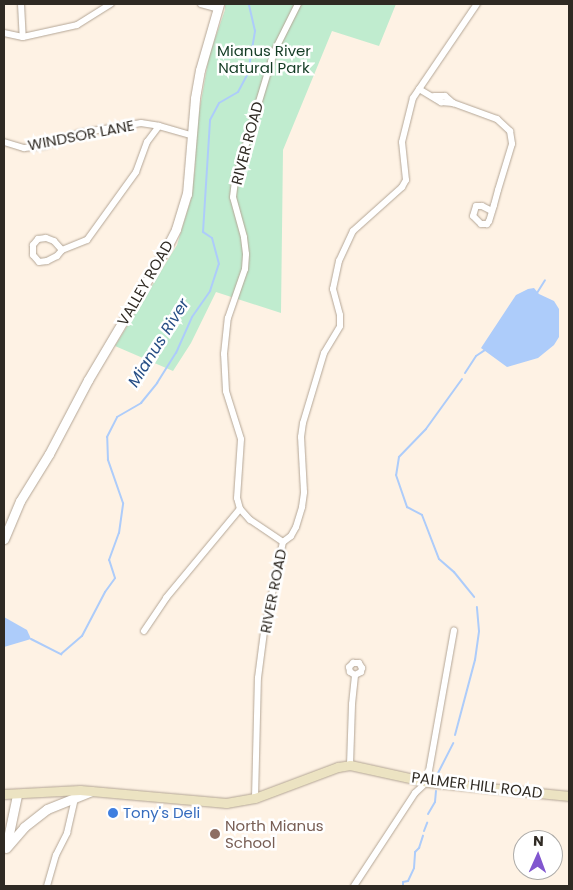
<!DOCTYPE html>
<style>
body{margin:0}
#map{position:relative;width:573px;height:890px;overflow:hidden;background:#fef2e4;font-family:Poppins,sans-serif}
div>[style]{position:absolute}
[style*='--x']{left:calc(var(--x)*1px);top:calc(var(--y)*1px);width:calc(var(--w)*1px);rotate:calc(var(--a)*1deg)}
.green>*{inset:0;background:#c0eccf}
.water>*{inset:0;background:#adccfa}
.stream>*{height:2px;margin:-1px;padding:0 1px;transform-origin:1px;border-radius:1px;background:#adccfa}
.roads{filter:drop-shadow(0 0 1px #b4a696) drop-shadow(0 0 1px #b4a696)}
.minor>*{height:6px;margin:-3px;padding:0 3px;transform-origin:3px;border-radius:3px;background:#fff}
.tertiary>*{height:9px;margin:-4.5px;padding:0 4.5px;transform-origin:4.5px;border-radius:4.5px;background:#fff}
.secondary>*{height:9px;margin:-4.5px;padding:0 4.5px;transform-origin:4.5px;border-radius:4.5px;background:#ece3c2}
.dots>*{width:14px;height:14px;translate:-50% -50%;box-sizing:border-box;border:2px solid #fff;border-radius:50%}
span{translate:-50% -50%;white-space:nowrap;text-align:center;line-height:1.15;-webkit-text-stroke:5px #fff;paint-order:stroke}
.park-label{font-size:15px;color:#143c25}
.street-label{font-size:15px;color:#2f2a23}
.shop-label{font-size:15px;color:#366cbe}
.left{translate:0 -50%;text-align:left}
.education-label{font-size:15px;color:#785e54}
.water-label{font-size:16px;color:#274e85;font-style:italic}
.frame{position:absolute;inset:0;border:5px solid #2f2a23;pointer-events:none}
.north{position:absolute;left:513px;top:830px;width:50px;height:50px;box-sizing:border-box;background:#fff;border:1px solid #acaaa7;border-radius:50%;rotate:2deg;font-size:14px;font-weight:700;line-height:20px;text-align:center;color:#2f2a23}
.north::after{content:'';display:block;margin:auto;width:18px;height:22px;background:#8156cf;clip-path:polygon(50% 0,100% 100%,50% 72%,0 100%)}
</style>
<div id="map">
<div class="green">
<div style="clip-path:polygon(225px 4px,396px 4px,379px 46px,332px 31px,283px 150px,281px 313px,216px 292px,191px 343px,173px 371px,115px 346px,177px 245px,191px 199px,195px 168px,196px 130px,209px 56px,225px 10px)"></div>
</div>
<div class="water">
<div style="clip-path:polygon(534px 288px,539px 294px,554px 301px,559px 309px,559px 337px,554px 345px,538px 358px,507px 367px,481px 348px,516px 295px,528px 289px)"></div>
<div style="clip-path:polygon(4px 617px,27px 630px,31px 639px,4px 647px)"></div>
</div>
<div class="stream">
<div style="--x:537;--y:293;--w:15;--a:-58"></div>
<div style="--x:465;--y:373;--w:20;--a:-57"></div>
<div style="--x:476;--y:356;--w:11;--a:-34"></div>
<div style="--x:462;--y:379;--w:62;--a:125.8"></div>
<div style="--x:426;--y:429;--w:39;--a:134"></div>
<div style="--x:399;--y:457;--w:18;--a:99"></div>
<div style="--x:396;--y:475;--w:34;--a:71"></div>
<div style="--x:407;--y:507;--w:17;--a:28"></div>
<div style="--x:422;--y:515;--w:47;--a:68.9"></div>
<div style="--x:439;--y:559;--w:20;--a:41"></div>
<div style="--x:454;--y:572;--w:32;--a:51"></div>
<div style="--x:31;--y:639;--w:34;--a:27"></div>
<div style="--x:61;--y:654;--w:28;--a:-41"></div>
<div style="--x:82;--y:636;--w:50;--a:-62.4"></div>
<div style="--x:105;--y:592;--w:17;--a:-54"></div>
<div style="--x:115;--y:578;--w:19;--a:-108"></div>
<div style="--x:109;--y:560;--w:29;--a:-70"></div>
<div style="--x:119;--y:533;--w:30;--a:-82"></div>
<div style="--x:123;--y:503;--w:46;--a:-109.2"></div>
<div style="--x:108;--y:460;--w:23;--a:-92"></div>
<div style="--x:107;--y:437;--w:22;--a:-63"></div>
<div style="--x:117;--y:417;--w:28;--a:-30"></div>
<div style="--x:141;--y:403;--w:26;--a:-51"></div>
<div style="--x:157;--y:383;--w:36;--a:-58"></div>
<div style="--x:176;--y:353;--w:39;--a:-66"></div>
<div style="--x:192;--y:317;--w:32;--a:-55"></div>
<div style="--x:210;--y:291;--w:28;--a:-72"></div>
<div style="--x:219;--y:264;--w:27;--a:-105"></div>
<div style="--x:212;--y:238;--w:11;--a:-146"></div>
<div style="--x:203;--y:232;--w:112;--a:-86.4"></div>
<div style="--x:210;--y:120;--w:19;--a:-62"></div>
<div style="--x:219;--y:103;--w:22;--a:-30"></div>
<div style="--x:238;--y:92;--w:21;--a:-62"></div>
<div style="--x:248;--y:73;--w:43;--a:-80.5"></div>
<div style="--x:255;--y:31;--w:28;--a:-103"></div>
<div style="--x:455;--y:735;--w:78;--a:-75.1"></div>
<div style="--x:475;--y:660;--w:29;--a:-82"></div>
<div style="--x:479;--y:631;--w:24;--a:-95"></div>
<div style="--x:436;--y:777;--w:38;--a:-63"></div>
<div style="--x:428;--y:814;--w:14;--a:-60"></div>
<div style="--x:435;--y:802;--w:11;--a:-85"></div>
<div style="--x:424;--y:831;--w:9;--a:-69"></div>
<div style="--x:403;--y:886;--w:4;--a:-90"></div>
<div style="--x:403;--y:882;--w:5;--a:-11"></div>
<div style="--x:408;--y:881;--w:14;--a:-65"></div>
<div style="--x:414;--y:868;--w:16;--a:-86"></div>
<div style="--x:415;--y:852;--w:6;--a:-45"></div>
<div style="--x:419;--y:848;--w:13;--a:-72"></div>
</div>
<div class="roads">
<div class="minor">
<div style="--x:21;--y:4;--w:33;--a:87"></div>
<div style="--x:201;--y:4;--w:19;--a:16"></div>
<div style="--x:4;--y:33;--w:19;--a:12"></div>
<div style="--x:23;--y:37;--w:55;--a:-12.5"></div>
<div style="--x:77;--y:25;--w:40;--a:-32"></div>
<div style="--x:419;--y:89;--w:26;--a:31"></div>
<div style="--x:441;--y:102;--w:12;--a:5"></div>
<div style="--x:453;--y:103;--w:47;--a:20"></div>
<div style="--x:497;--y:119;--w:18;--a:43"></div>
<div style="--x:510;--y:131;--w:13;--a:81"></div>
<div style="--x:512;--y:144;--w:48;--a:106.9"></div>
<div style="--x:498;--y:190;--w:16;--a:105"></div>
<div style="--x:494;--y:205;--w:17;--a:107"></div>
<div style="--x:489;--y:221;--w:4;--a:124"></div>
<div style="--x:487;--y:224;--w:6;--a:180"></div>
<div style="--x:481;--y:224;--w:11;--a:-135"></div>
<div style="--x:473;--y:216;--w:10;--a:-73"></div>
<div style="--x:476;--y:206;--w:6;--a:0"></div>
<div style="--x:482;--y:206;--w:11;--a:27"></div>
<div style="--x:434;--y:96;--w:11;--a:0"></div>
<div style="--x:445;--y:96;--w:11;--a:41"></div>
<div style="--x:4;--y:142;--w:21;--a:17"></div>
<div style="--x:24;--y:148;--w:20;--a:-6"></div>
<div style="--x:44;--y:146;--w:37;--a:-20"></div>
<div style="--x:79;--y:133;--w:63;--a:-9.2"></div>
<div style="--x:141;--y:123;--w:18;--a:9"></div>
<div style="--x:62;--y:250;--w:12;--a:-132"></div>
<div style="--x:54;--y:241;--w:9;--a:-159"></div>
<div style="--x:46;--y:238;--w:8;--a:173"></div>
<div style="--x:38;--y:239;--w:8;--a:130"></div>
<div style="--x:33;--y:245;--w:10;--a:90"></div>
<div style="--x:33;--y:255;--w:9;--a:49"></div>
<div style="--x:39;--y:262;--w:8;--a:-7"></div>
<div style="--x:47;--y:261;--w:11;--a:-27"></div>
<div style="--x:57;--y:256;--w:8;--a:-50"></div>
<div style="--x:62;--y:250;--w:27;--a:-22"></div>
<div style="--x:87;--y:240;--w:84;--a:-54.2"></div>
<div style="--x:136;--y:172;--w:32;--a:-70"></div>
<div style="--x:147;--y:142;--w:20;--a:-53"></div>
<div style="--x:159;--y:126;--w:33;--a:16"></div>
<div style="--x:283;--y:542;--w:10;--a:-37"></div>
<div style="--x:291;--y:536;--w:10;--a:-61"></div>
<div style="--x:296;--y:527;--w:21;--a:-73"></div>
<div style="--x:302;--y:507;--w:15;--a:-82"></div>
<div style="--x:304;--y:492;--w:55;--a:-93.1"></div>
<div style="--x:301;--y:437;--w:14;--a:-82"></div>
<div style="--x:303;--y:423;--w:73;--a:-73.3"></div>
<div style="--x:324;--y:353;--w:31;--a:-59"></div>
<div style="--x:340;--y:326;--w:11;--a:-90"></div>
<div style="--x:340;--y:315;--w:27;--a:-105"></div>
<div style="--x:333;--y:289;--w:29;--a:-78"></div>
<div style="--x:339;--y:261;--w:33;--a:-65"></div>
<div style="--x:353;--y:231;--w:66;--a:-41.9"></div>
<div style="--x:402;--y:187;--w:8;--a:-60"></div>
<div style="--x:406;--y:180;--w:38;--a:-96"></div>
<div style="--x:402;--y:142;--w:45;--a:-76"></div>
<div style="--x:413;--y:98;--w:114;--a:-55.8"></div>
<div style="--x:283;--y:542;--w:40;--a:-146"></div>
<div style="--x:250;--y:520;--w:15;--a:-132"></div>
<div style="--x:240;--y:509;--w:11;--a:-105"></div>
<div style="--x:237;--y:498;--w:59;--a:-86.1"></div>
<div style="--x:241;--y:439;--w:50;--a:-107.4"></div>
<div style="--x:226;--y:391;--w:37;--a:-93"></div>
<div style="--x:224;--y:354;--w:36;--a:-84"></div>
<div style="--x:228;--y:318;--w:52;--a:-70.9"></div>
<div style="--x:245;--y:269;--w:15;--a:-86"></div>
<div style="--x:246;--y:254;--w:17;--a:-97"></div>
<div style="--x:244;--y:237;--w:41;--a:-105.4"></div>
<div style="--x:233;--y:197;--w:16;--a:-83"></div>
<div style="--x:235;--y:181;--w:135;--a:-73.2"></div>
<div style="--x:274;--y:52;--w:54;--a:-63.4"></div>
<div style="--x:144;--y:631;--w:40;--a:-56"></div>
<div style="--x:166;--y:598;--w:116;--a:-50.3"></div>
<div style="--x:350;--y:765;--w:61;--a:-88.1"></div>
<div style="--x:352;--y:704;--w:29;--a:-84"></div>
<div style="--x:355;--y:675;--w:6;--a:-149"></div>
<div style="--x:350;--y:672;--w:5;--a:-101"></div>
<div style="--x:349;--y:667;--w:6;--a:-45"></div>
<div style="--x:353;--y:663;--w:6;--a:0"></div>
<div style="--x:359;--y:663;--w:6;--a:59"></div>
<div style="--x:362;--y:668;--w:4;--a:104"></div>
<div style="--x:361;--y:672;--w:7;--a:153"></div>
<div style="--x:255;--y:798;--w:120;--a:-88.6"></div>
<div style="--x:258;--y:678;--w:46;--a:-82.6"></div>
<div style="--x:264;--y:632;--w:92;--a:-78.1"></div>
<div style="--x:47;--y:886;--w:32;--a:-74"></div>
<div style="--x:56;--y:855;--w:25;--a:-63"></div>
<div style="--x:67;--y:833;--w:35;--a:-77"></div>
<div style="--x:354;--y:886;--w:111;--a:-56.7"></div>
<div style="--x:415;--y:793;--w:16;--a:-43"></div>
<div style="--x:427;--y:782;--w:154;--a:-79.9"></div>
</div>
<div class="tertiary">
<div style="--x:4;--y:539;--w:41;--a:-67.2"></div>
<div style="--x:20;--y:501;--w:55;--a:-58.3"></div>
<div style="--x:49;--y:454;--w:84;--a:-62.2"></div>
<div style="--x:88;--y:380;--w:155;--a:-59.3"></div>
<div style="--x:167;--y:247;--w:20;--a:-63"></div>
<div style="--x:176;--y:229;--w:37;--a:-73"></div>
<div style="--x:187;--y:194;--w:96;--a:-85.2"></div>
<div style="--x:195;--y:98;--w:28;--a:-80"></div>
<div style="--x:200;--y:70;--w:69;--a:-73.9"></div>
<div style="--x:7;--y:843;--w:49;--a:-78.2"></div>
<div style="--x:6;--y:848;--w:28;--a:-49"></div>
<div style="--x:24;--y:827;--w:29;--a:-38"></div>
<div style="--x:47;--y:809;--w:48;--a:-21.8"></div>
</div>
<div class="secondary">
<div style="--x:4;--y:794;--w:76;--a:-3"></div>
<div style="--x:80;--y:790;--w:147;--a:5.1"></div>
<div style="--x:226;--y:803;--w:29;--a:-10"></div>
<div style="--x:255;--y:798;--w:89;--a:-20.5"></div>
<div style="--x:338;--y:767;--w:12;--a:-9"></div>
<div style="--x:350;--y:765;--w:79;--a:12.4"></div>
<div style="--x:427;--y:782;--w:143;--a:5.6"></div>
</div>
</div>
<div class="dots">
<div style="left:113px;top:813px;background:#3f7fe0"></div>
<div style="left:215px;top:834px;background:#8d6e63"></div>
</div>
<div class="park-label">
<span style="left:264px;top:59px">Mianus River<br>Natural Park</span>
</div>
<div class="street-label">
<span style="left:81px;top:135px;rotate:-11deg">WINDSOR LANE</span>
<span style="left:247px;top:143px;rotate:-75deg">RIVER ROAD</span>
<span style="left:145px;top:283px;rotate:-60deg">VALLEY ROAD</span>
<span style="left:273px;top:591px;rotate:-79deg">RIVER ROAD</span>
<span style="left:477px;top:785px;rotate:7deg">PALMER HILL ROAD</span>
</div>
<div class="shop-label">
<span class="left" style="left:123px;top:813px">Tony's Deli</span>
</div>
<div class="education-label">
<span class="left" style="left:225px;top:834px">North Mianus<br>School</span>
</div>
<div class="water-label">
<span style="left:159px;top:343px;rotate:-58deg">Mianus River</span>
</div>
<div class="frame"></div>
<div class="north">N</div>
</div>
